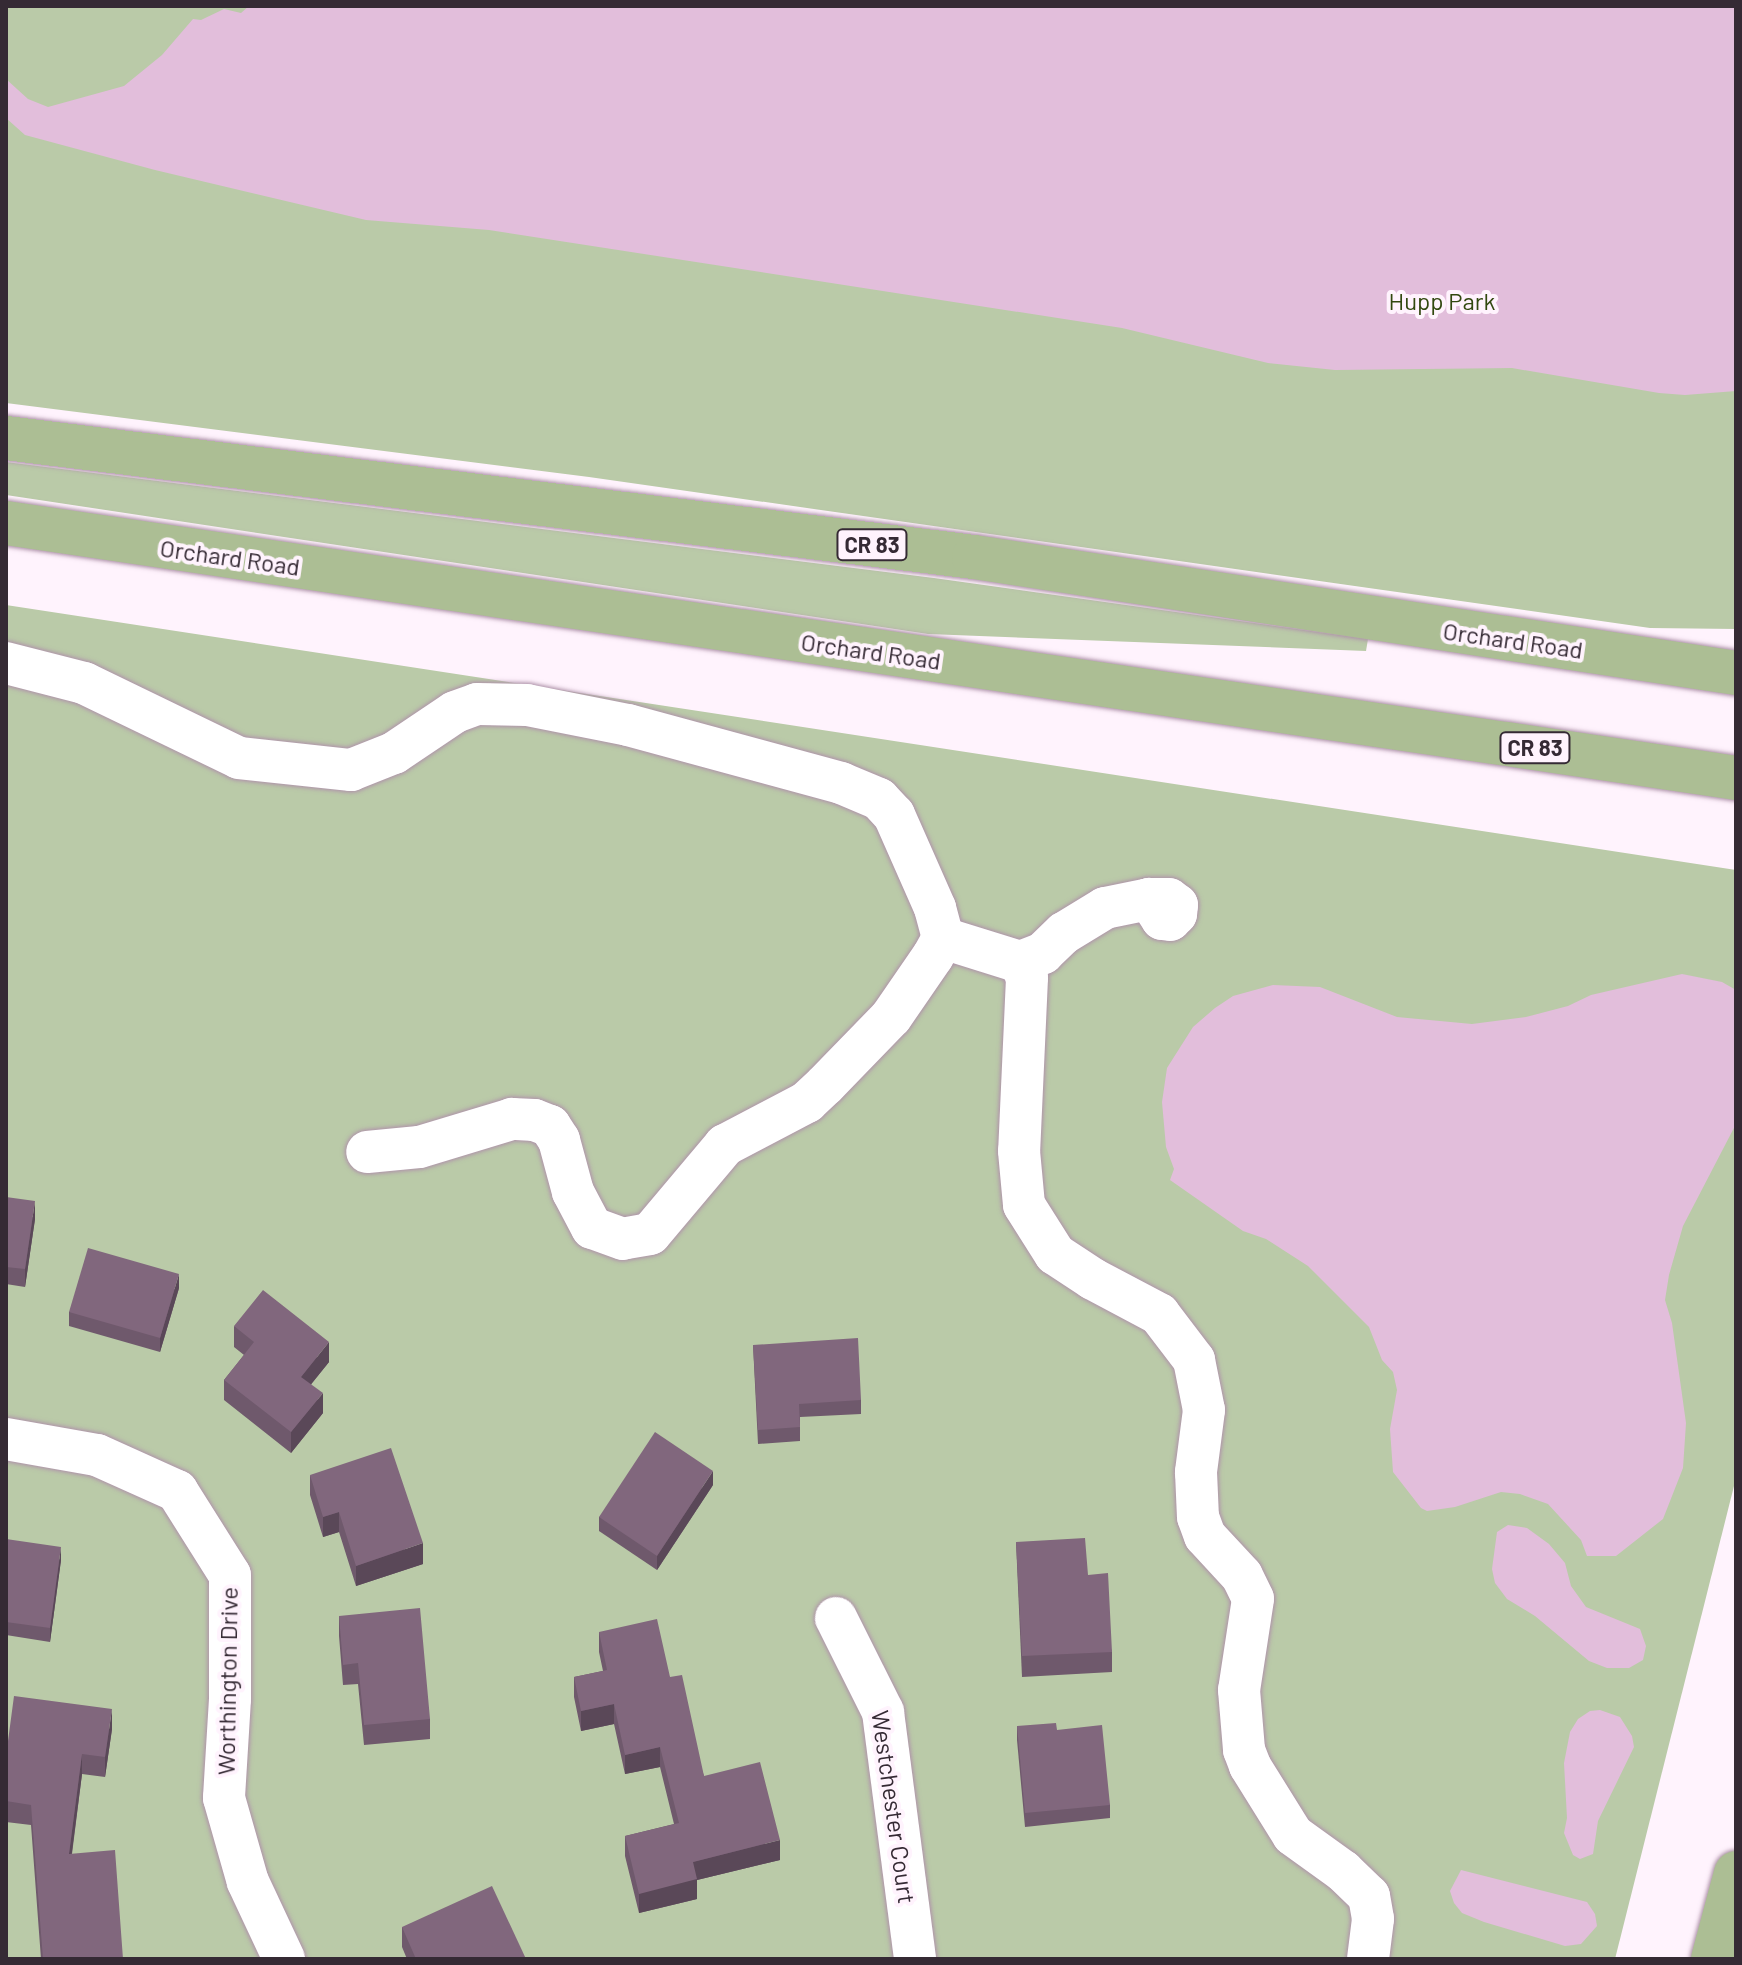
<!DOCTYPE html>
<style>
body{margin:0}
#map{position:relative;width:1742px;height:1965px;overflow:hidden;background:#fff3fd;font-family:Barlow,sans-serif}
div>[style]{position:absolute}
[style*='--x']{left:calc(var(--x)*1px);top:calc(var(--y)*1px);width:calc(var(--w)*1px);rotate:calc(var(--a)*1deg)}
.green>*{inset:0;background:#bacaa8}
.water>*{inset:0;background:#e2bedb}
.roads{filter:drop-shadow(0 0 2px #af93aa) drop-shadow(0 0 2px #af93aa)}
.minor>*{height:42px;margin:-21px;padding:0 21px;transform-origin:21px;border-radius:21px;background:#fff}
.major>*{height:44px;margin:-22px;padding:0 22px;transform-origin:22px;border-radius:22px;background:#acbe94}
.wall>*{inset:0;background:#6f596c}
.shaded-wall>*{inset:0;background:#5a4858}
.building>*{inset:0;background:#81677d}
span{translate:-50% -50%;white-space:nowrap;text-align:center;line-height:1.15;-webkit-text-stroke:8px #fff3fd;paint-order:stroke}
.shield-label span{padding:2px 6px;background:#fff3fd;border:2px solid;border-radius:6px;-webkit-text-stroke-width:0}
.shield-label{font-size:22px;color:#352a34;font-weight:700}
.park-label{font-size:24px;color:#32480f}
.street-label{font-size:24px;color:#352a34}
.frame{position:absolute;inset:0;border:8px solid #352a34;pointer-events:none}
</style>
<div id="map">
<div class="green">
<div style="clip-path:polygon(6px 6px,1736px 6px,1736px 629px,1650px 628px,589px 477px,6px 403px)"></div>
<div style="clip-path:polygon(6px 462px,934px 578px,1368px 639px,1366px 651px,928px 634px,6px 495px)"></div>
<div style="clip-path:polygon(6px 605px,1736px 870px,1736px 1478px,1615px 1959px,6px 1959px)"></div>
</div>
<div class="water">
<div style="clip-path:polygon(249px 6px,1736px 6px,1736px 391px,1685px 395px,1659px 393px,1512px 368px,1335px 370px,1268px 363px,1122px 328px,489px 230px,366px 220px,155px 170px,25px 135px,6px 118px,6px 79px,28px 99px,48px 107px,124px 86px,162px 55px,193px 19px,201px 20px,224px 9px,241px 13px)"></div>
<div style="clip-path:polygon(1682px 974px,1722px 982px,1736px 990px,1736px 1124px,1683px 1226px,1669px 1275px,1665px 1300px,1672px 1323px,1686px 1423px,1683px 1468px,1663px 1519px,1616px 1556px,1587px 1556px,1581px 1540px,1548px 1504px,1520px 1494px,1501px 1492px,1455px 1507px,1427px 1511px,1421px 1508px,1393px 1472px,1390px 1429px,1397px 1390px,1393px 1372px,1382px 1360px,1369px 1327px,1308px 1266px,1266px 1239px,1243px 1231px,1170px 1180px,1174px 1169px,1166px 1147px,1162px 1102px,1167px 1068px,1193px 1027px,1215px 1008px,1233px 996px,1273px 985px,1320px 987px,1397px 1017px,1472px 1024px,1526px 1017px,1568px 1006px,1591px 995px)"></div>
<div style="clip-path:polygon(1508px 1525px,1527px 1528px,1549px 1544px,1565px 1563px,1571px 1586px,1586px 1607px,1640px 1629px,1646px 1646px,1643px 1660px,1629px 1668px,1607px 1668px,1589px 1661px,1535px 1616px,1507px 1599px,1495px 1583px,1492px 1569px,1497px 1532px)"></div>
<div style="clip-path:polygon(1600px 1710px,1620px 1717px,1632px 1736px,1634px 1747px,1598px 1821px,1593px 1854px,1580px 1859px,1573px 1855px,1564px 1833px,1567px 1818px,1564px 1763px,1570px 1732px,1578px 1719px,1590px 1711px)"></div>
<div style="clip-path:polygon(1461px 1870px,1587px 1902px,1595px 1914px,1597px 1926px,1581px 1944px,1565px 1946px,1484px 1922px,1462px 1913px,1454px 1903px,1450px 1891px)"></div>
</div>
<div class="roads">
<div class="minor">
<div style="--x:6;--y:663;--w:81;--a:14.4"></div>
<div style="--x:84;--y:683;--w:172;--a:25.8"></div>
<div style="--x:239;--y:758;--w:113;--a:6.1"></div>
<div style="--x:351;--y:770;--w:46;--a:-21.6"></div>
<div style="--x:394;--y:753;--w:73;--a:-33.9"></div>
<div style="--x:455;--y:712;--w:23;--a:-20"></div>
<div style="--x:477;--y:704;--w:50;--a:1.1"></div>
<div style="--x:527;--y:705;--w:103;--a:11.2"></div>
<div style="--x:628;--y:725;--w:221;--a:15.2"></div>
<div style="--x:841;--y:783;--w:41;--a:22.8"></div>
<div style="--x:879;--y:799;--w:22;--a:47"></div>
<div style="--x:894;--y:815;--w:102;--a:66.2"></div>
<div style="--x:935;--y:908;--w:31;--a:75"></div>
<div style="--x:943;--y:938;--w:21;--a:119"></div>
<div style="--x:933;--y:956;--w:74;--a:124.5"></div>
<div style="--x:891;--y:1017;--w:95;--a:134.1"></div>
<div style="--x:825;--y:1085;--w:25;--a:137"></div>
<div style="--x:807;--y:1102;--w:93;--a:152.3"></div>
<div style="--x:725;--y:1145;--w:116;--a:130.1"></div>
<div style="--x:650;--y:1234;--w:27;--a:170"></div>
<div style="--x:623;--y:1239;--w:33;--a:-160"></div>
<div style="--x:592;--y:1228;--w:41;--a:-117.8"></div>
<div style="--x:573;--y:1192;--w:54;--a:-105.1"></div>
<div style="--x:559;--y:1140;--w:17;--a:-123"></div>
<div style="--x:550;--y:1126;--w:17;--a:-159"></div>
<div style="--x:534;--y:1120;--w:22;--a:-177"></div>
<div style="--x:512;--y:1119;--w:97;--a:163.2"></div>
<div style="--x:419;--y:1147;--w:52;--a:174.5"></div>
<div style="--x:943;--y:938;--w:81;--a:17.3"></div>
<div style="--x:1020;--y:962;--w:25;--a:-21"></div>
<div style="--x:1043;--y:953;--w:29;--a:-44"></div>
<div style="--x:1064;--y:933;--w:48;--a:-31.4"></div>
<div style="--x:1105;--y:908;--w:45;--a:-11.6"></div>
<div style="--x:1149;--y:899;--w:20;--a:0"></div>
<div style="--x:1169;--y:899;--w:10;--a:37"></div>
<div style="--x:1177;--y:905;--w:9;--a:96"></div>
<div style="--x:1176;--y:914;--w:8;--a:135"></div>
<div style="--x:1170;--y:920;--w:8;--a:-173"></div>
<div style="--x:1162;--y:919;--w:24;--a:-123"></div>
<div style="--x:1020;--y:962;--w:17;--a:66"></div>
<div style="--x:1027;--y:978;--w:173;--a:92.6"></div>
<div style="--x:1019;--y:1151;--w:54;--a:84.7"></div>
<div style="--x:1024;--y:1205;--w:58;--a:57.7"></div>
<div style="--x:1055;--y:1254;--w:45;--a:33.3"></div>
<div style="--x:1093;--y:1279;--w:75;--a:27.9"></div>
<div style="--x:1159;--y:1314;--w:58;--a:52.7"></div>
<div style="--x:1194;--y:1360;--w:51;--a:78.7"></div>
<div style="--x:1204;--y:1410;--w:63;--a:97.4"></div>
<div style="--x:1196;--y:1472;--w:45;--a:87.5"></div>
<div style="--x:1198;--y:1517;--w:20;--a:70"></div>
<div style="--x:1205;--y:1536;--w:54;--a:47.2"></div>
<div style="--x:1242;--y:1576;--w:25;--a:64"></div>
<div style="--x:1253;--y:1599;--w:92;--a:98.7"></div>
<div style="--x:1239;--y:1690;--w:60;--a:85.2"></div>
<div style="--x:1244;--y:1750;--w:17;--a:69"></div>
<div style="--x:1250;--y:1766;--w:81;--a:58.1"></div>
<div style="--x:1293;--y:1835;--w:62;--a:35.8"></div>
<div style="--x:1343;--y:1871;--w:36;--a:44"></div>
<div style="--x:1369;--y:1896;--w:23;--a:80"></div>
<div style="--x:1373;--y:1919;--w:40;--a:97.1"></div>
<div style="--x:6;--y:1439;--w:92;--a:10"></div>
<div style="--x:97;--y:1455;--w:88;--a:24.2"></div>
<div style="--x:177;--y:1491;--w:99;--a:57.8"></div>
<div style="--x:230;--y:1575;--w:124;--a:90"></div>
<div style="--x:230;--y:1699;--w:99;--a:93.5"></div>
<div style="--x:224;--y:1798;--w:87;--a:74.1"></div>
<div style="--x:248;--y:1882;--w:85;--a:64.9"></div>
<div style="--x:836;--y:1618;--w:105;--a:63.4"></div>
<div style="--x:883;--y:1712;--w:249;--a:82.6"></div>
</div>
<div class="major">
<div style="--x:6;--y:438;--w:975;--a:7.01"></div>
<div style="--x:974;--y:557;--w:771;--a:8.66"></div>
<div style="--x:6;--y:523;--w:1749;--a:8.38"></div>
<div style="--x:1713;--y:1959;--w:89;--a:-75"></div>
</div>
</div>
<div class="wall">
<div style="clip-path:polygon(6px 1197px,35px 1219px,25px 1287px,6px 1284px)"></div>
<div style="clip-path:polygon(179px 1288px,160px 1352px,69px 1326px,69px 1312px)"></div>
<div style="clip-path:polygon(234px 1326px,329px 1362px,311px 1384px,323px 1413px,291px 1453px,224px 1400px,224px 1380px,244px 1355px,234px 1347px)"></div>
<div style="clip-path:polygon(753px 1345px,861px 1400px,861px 1414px,800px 1417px,800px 1441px,758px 1444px)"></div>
<div style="clip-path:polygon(310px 1475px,423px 1564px,356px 1586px,339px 1532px,323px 1537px,310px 1495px)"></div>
<div style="clip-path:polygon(713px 1485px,657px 1570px,599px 1531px,599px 1517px)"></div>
<div style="clip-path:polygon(6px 1539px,61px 1560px,50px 1642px,6px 1635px)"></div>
<div style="clip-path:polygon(1016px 1542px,1088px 1575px,1112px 1652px,1112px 1672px,1022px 1677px)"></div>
<div style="clip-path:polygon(339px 1616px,430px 1719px,430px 1739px,364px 1745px,358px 1684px,343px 1685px,339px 1636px)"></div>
<div style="clip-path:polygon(599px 1632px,670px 1677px,704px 1776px,780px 1860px,697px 1880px,697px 1899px,639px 1913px,625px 1856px,625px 1836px,674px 1824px,660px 1767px,625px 1774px,614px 1724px,581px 1731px,574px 1697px,574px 1677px,603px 1671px,599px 1652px)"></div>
<div style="clip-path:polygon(1017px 1726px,1057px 1730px,1110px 1805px,1110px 1818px,1025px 1827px,1017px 1740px)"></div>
<div style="clip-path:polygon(112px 1729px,105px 1777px,82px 1774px,72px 1854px,123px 1959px,41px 1959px,31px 1825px,6px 1822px,6px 1756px)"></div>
<div style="clip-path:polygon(402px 1927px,526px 1959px,407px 1959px,402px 1947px)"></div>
</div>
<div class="shaded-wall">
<div style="clip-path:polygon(35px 1201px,35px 1219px,25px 1287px,25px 1269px)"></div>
<div style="clip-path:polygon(179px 1274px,179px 1288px,160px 1352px,160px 1338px)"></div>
<div style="clip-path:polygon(329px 1342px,329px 1362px,301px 1397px,301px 1377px)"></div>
<div style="clip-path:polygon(323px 1393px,323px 1413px,291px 1453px,291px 1432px)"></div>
<div style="clip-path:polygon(713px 1471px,713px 1485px,657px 1570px,657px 1556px)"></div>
<div style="clip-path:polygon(339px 1512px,339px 1532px,323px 1537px,323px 1517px)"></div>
<div style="clip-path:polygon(423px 1543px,423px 1564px,356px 1586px,356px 1566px)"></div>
<div style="clip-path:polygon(61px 1547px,61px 1560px,50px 1642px,50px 1628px)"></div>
<div style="clip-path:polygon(614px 1704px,614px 1724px,581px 1731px,581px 1711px)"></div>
<div style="clip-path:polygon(112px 1709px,112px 1729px,105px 1777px,105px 1757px)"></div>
<div style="clip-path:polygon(660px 1747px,660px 1767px,625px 1774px,625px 1755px)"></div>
<div style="clip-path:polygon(82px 1754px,82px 1774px,69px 1874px,69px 1854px)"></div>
<div style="clip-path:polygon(780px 1840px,780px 1860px,697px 1880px,697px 1899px,639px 1913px,639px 1894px,693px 1862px)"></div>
</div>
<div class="building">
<div style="clip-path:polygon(6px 1197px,35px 1201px,25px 1269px,6px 1267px)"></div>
<div style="clip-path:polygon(88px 1248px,179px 1274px,160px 1338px,69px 1312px)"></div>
<div style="clip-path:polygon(263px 1290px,329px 1342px,301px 1377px,323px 1393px,291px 1432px,224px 1380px,254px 1342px,234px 1326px)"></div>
<div style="clip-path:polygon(858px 1338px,861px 1400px,799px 1404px,800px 1427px,758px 1430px,753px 1345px)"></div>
<div style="clip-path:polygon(655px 1432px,713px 1471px,657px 1556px,599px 1517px)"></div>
<div style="clip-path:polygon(391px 1448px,423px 1543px,356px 1566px,339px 1512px,323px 1517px,310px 1475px)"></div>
<div style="clip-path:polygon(1085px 1538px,1088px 1575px,1108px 1573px,1112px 1652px,1022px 1656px,1016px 1542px)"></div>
<div style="clip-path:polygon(6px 1539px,61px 1547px,50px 1628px,6px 1622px)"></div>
<div style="clip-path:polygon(420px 1608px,430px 1719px,364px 1725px,358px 1663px,343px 1665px,339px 1616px)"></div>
<div style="clip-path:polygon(657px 1619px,670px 1677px,682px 1675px,704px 1776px,760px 1762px,780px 1840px,693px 1862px,697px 1879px,639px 1894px,625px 1836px,679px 1823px,660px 1747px,625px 1755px,614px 1704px,581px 1711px,574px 1677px,607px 1670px,599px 1632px)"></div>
<div style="clip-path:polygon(14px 1696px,112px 1709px,105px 1757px,82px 1754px,69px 1854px,115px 1850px,123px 1959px,43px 1959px,31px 1805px,6px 1801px,6px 1756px)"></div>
<div style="clip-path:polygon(1056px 1723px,1057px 1730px,1102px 1725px,1110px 1805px,1025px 1813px,1017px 1726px)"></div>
<div style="clip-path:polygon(492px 1886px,526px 1959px,416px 1959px,402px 1927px)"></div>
</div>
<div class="shield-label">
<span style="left:872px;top:545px">CR 83</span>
<span style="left:1535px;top:748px">CR 83</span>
</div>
<div class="park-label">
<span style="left:1442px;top:301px">Hupp Park</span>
</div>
<div class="street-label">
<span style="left:230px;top:557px;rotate:8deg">Orchard Road</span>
<span style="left:1513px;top:640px;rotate:8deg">Orchard Road</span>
<span style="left:871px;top:651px;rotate:8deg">Orchard Road</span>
<span style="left:227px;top:1681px;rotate:-89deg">Worthington Drive</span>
<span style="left:894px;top:1807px;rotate:82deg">Westchester Court</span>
</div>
<div class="frame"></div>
</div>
